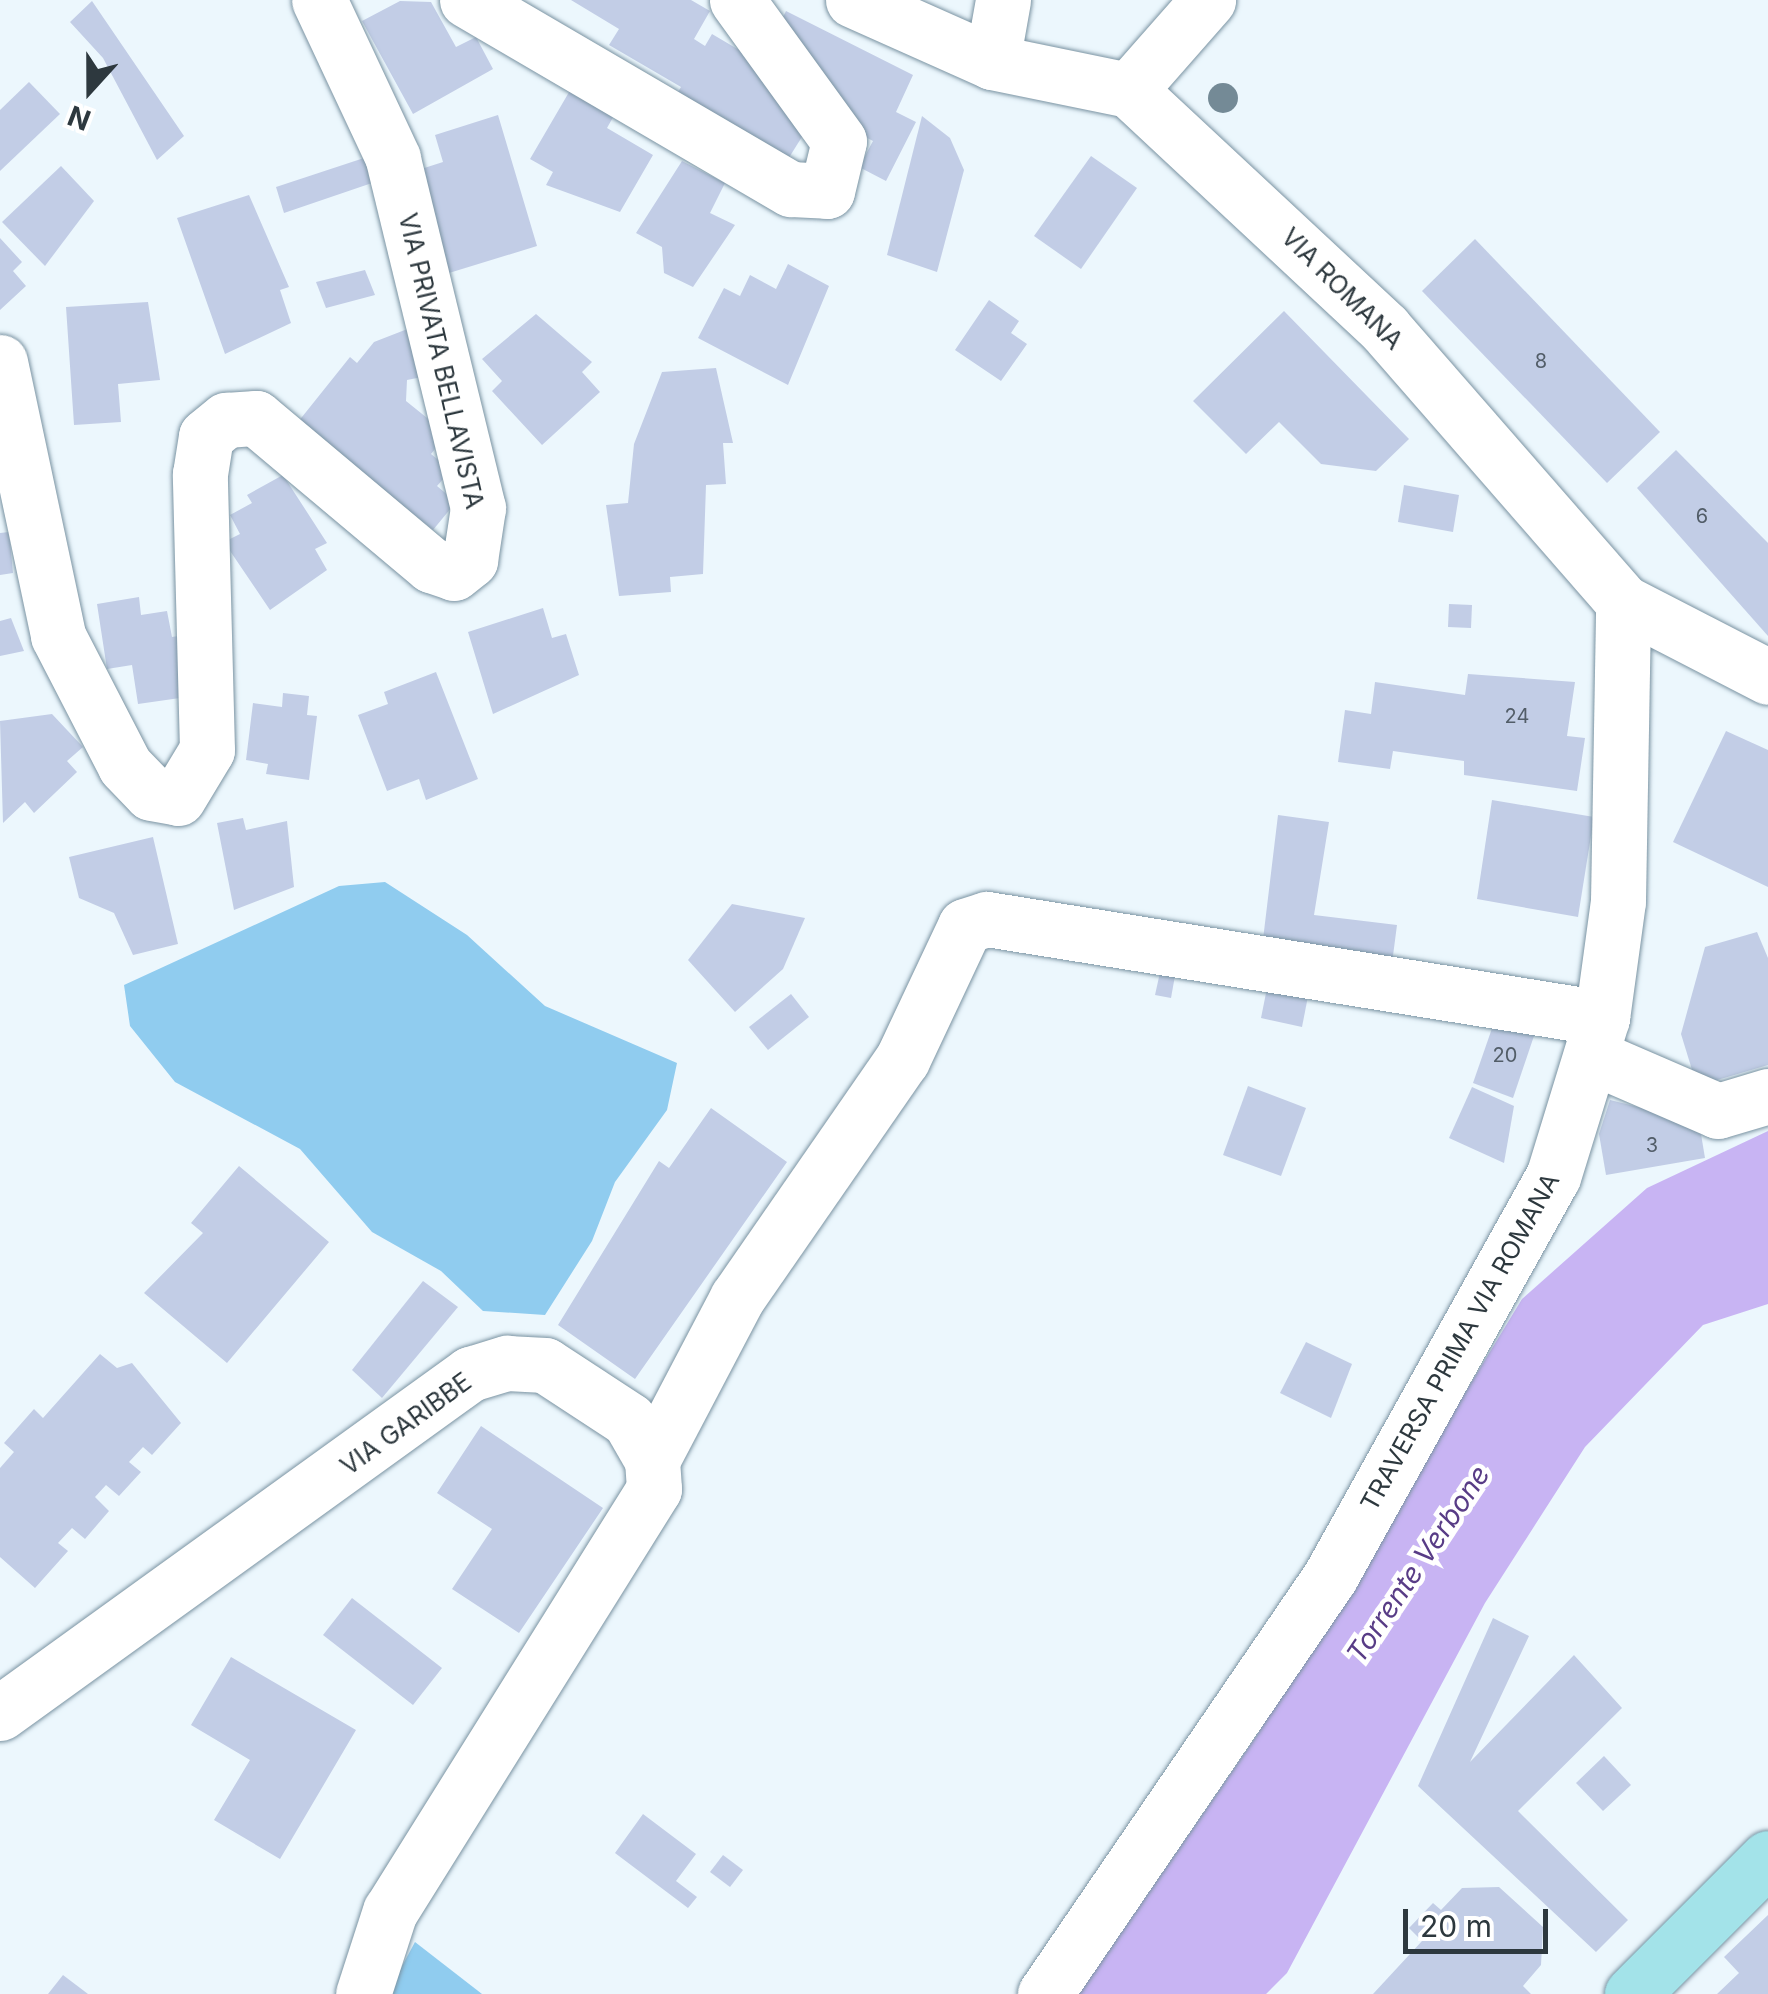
<!DOCTYPE html>
<style>
body{margin:0}
#map{position:relative;width:1768px;height:1994px;overflow:hidden;background:#ecf7fd;font-family:Inter,sans-serif}
div>[style]{position:absolute}
[style*='--x']{left:calc(var(--x)*1px);top:calc(var(--y)*1px);width:calc(var(--w)*1px);rotate:calc(var(--a)*1deg)}
.green>*{inset:0;background:#90ccef}
.water>*{inset:0;background:#c8b4f3}
.building>*{inset:0;background:#c2cde6}
.roads{filter:drop-shadow(0 0 2px #7a93a2) drop-shadow(0 0 2px #7a93a2)}
.minor>*{height:55px;margin:-27.5px;padding:0 27.5px;transform-origin:27.5px;border-radius:27.5px;background:#fff}
.major>*{height:55px;margin:-27.5px;padding:0 27.5px;transform-origin:27.5px;border-radius:27.5px;background:#a3e3e9}
.trees>*{width:30px;height:30px;margin:-15px;border-radius:50%;background:#748a96}
span{translate:-50% -50%;white-space:nowrap;text-align:center;line-height:1.15;-webkit-text-stroke:9px #fff;paint-order:stroke}
.number-label{font-size:20px;color:#525d68}
.number-label span{-webkit-text-stroke-width:0}
.street-label{font-size:25px;color:#2d383e}
.water-label{font-size:28px;color:#583c86;font-style:italic}
.north{position:absolute;left:40px;top:40px;width:100px;height:100px;-webkit-text-stroke:8px #fff;paint-order:stroke;rotate:201deg;font-size:28px;font-weight:700;line-height:40px;text-align:center;color:#2d383e}
.north::after{content:'';display:block;margin:auto;width:35px;height:45px;background:#2d383e;clip-path:polygon(50% 0,100% 100%,50% 72%,0 100%)}
.scale{position:absolute;left:1403px;top:1909px;width:145px;height:45px;box-sizing:border-box;border:5px solid #2d383e;border-top:0;padding-left:12px;font-size:30px;line-height:35px;white-space:nowrap;color:#2d383e;-webkit-text-stroke:8px #fff;paint-order:stroke}
</style>
<div id="map">
<div class="green">
<div style="clip-path:polygon(385px 882px,467px 935px,545px 1006px,677px 1063px,667px 1110px,615px 1182px,592px 1241px,545px 1315px,483px 1311px,441px 1271px,372px 1232px,300px 1149px,175px 1082px,130px 1026px,124px 985px,339px 886px)"></div>
<div style="clip-path:polygon(415px 1942px,482px 1994px,387px 1994px)"></div>
</div>
<div class="water">
<div style="clip-path:polygon(1768px 1131px,1768px 1304px,1703px 1325px,1585px 1447px,1485px 1603px,1287px 1973px,1266px 1994px,1079px 1994px,1257px 1735px,1522px 1299px,1647px 1188px)"></div>
</div>
<div class="building">
<div style="clip-path:polygon(571px 0,691px 0,710px 11px,694px 39px,705px 46px,712px 34px,751px 57px,805px 132px,785px 164px,675px 97px,681px 87px,609px 45px,619px 29px)"></div>
<div style="clip-path:polygon(92px 1px,184px 136px,157px 160px,103px 58px,70px 22px)"></div>
<div style="clip-path:polygon(400px 1px,431px 2px,456px 47px,476px 37px,493px 69px,413px 114px,362px 21px)"></div>
<div style="clip-path:polygon(786px 11px,913px 75px,896px 112px,916px 122px,886px 181px,859px 167px,873px 141px,850px 129px,774px 35px)"></div>
<div style="clip-path:polygon(29px 82px,60px 114px,0 171px,0 110px)"></div>
<div style="clip-path:polygon(572px 87px,616px 112px,607px 128px,653px 155px,620px 212px,546px 185px,553px 172px,530px 159px)"></div>
<div style="clip-path:polygon(498px 115px,537px 246px,449px 273px,418px 170px,443px 162px,435px 135px)"></div>
<div style="clip-path:polygon(922px 116px,950px 138px,964px 170px,937px 272px,887px 255px)"></div>
<div style="clip-path:polygon(1091px 156px,1137px 188px,1081px 269px,1034px 236px)"></div>
<div style="clip-path:polygon(364px 158px,372px 183px,284px 213px,276px 187px)"></div>
<div style="clip-path:polygon(682px 161px,725px 183px,710px 213px,735px 225px,693px 287px,664px 273px,662px 247px,636px 233px)"></div>
<div style="clip-path:polygon(61px 166px,94px 201px,45px 266px,2px 222px)"></div>
<div style="clip-path:polygon(249px 195px,289px 287px,280px 290px,291px 323px,225px 354px,177px 218px)"></div>
<div style="clip-path:polygon(0 238px,22px 262px,13px 271px,26px 286px,0 310px)"></div>
<div style="clip-path:polygon(1475px 239px,1660px 432px,1607px 483px,1422px 291px)"></div>
<div style="clip-path:polygon(788px 264px,829px 286px,788px 385px,698px 338px,724px 288px,740px 296px,750px 275px,776px 289px)"></div>
<div style="clip-path:polygon(365px 270px,375px 295px,326px 308px,316px 282px)"></div>
<div style="clip-path:polygon(989px 300px,1019px 321px,1011px 333px,1027px 344px,1001px 381px,955px 350px)"></div>
<div style="clip-path:polygon(148px 302px,160px 380px,118px 384px,121px 422px,74px 425px,66px 307px)"></div>
<div style="clip-path:polygon(1284px 311px,1409px 439px,1376px 471px,1321px 464px,1279px 422px,1246px 454px,1193px 401px)"></div>
<div style="clip-path:polygon(536px 314px,592px 362px,582px 372px,600px 392px,542px 445px,492px 391px,502px 381px,482px 359px)"></div>
<div style="clip-path:polygon(410px 328px,422px 377px,407px 380px,406px 401px,447px 434px,431px 454px,451px 470px,437px 486px,456px 502px,433px 530px,298px 422px,350px 357px,357px 363px,374px 342px)"></div>
<div style="clip-path:polygon(716px 368px,733px 443px,723px 443px,726px 484px,706px 485px,703px 574px,670px 577px,671px 592px,619px 596px,606px 505px,628px 503px,634px 444px,662px 372px)"></div>
<div style="clip-path:polygon(1676px 450px,1768px 543px,1768px 636px,1637px 488px)"></div>
<div style="clip-path:polygon(283px 475px,327px 543px,315px 549px,327px 570px,270px 610px,224px 542px,240px 534px,230px 515px,252px 503px,247px 495px)"></div>
<div style="clip-path:polygon(1404px 485px,1459px 495px,1453px 532px,1398px 522px)"></div>
<div style="clip-path:polygon(9px 532px,13px 573px,0 575px,0 533px)"></div>
<div style="clip-path:polygon(139px 597px,141px 615px,167px 611px,172px 637px,185px 635px,194px 696px,138px 704px,132px 665px,107px 669px,97px 604px)"></div>
<div style="clip-path:polygon(1449px 604px,1472px 605px,1471px 628px,1448px 627px)"></div>
<div style="clip-path:polygon(543px 608px,552px 638px,566px 634px,579px 675px,493px 714px,468px 632px)"></div>
<div style="clip-path:polygon(11px 618px,24px 651px,0 656px,0 621px)"></div>
<div style="clip-path:polygon(436px 672px,478px 779px,426px 800px,419px 779px,387px 791px,358px 715px,388px 704px,384px 692px)"></div>
<div style="clip-path:polygon(1468px 674px,1575px 682px,1567px 736px,1585px 738px,1577px 791px,1464px 775px,1464px 761px,1393px 751px,1390px 769px,1338px 762px,1345px 710px,1371px 714px,1375px 682px,1465px 695px)"></div>
<div style="clip-path:polygon(283px 693px,309px 696px,307px 715px,317px 716px,309px 780px,266px 774px,268px 764px,246px 760px,253px 703px,282px 707px)"></div>
<div style="clip-path:polygon(52px 714px,83px 747px,67px 761px,77px 772px,34px 813px,25px 802px,3px 823px,0 721px)"></div>
<div style="clip-path:polygon(1726px 731px,1768px 750px,1768px 887px,1673px 842px)"></div>
<div style="clip-path:polygon(1492px 800px,1594px 817px,1578px 917px,1477px 899px)"></div>
<div style="clip-path:polygon(1278px 815px,1329px 822px,1314px 915px,1397px 925px,1391px 971px,1261px 956px)"></div>
<div style="clip-path:polygon(243px 818px,246px 830px,287px 821px,294px 887px,234px 910px,217px 823px)"></div>
<div style="clip-path:polygon(153px 837px,178px 944px,133px 955px,114px 913px,79px 898px,69px 857px)"></div>
<div style="clip-path:polygon(732px 904px,805px 918px,783px 969px,735px 1012px,688px 960px)"></div>
<div style="clip-path:polygon(1757px 932px,1768px 958px,1768px 1065px,1697px 1086px,1681px 1034px,1705px 947px)"></div>
<div style="clip-path:polygon(1161px 968px,1176px 970px,1171px 998px,1155px 995px)"></div>
<div style="clip-path:polygon(1269px 978px,1310px 986px,1302px 1027px,1261px 1018px)"></div>
<div style="clip-path:polygon(791px 994px,809px 1017px,768px 1050px,749px 1027px)"></div>
<div style="clip-path:polygon(1497px 1014px,1537px 1027px,1513px 1098px,1473px 1083px)"></div>
<div style="clip-path:polygon(1248px 1086px,1306px 1108px,1281px 1176px,1223px 1155px)"></div>
<div style="clip-path:polygon(1472px 1087px,1514px 1106px,1504px 1163px,1449px 1138px)"></div>
<div style="clip-path:polygon(1610px 1100px,1699px 1122px,1705px 1158px,1606px 1175px,1599px 1134px)"></div>
<div style="clip-path:polygon(711px 1108px,787px 1162px,635px 1379px,558px 1325px,659px 1161px,669px 1168px)"></div>
<div style="clip-path:polygon(239px 1166px,329px 1242px,227px 1363px,144px 1293px,203px 1233px,191px 1223px)"></div>
<div style="clip-path:polygon(423px 1281px,458px 1307px,382px 1398px,352px 1370px)"></div>
<div style="clip-path:polygon(1306px 1342px,1352px 1364px,1331px 1418px,1280px 1393px)"></div>
<div style="clip-path:polygon(100px 1354px,117px 1368px,132px 1363px,181px 1423px,152px 1455px,143px 1447px,129px 1462px,141px 1472px,119px 1496px,106px 1485px,95px 1497px,109px 1511px,85px 1539px,72px 1528px,58px 1543px,68px 1551px,35px 1588px,0 1557px,0 1468px,14px 1452px,4px 1443px,34px 1409px,43px 1418px)"></div>
<div style="clip-path:polygon(481px 1426px,603px 1508px,519px 1633px,452px 1589px,492px 1529px,437px 1493px)"></div>
<div style="clip-path:polygon(352px 1598px,442px 1668px,413px 1705px,323px 1635px)"></div>
<div style="clip-path:polygon(1493px 1618px,1529px 1636px,1470px 1762px,1574px 1655px,1622px 1708px,1518px 1811px,1628px 1920px,1596px 1952px,1418px 1786px)"></div>
<div style="clip-path:polygon(231px 1657px,356px 1730px,280px 1859px,214px 1820px,250px 1760px,191px 1725px)"></div>
<div style="clip-path:polygon(1604px 1756px,1631px 1785px,1603px 1811px,1576px 1783px)"></div>
<div style="clip-path:polygon(643px 1814px,696px 1854px,676px 1881px,697px 1897px,688px 1908px,615px 1853px)"></div>
<div style="clip-path:polygon(723px 1855px,743px 1870px,730px 1887px,710px 1872px)"></div>
<div style="clip-path:polygon(1499px 1887px,1543px 1927px,1541px 1965px,1523px 1986px,1531px 1994px,1373px 1994px,1422px 1941px,1409px 1928px,1433px 1903px,1441px 1910px,1462px 1888px)"></div>
<div style="clip-path:polygon(1768px 1915px,1768px 1994px,1717px 1994px,1739px 1973px,1724px 1957px)"></div>
<div style="clip-path:polygon(63px 1975px,88px 1994px,48px 1994px)"></div>
</div>
<div class="roads">
<div class="minor">
<div style="--x:467;--y:0;--w:375;--a:30.3"></div>
<div style="--x:791;--y:189;--w:36;--a:3"></div>
<div style="--x:827;--y:191;--w:51;--a:-76.5"></div>
<div style="--x:839;--y:141;--w:174;--a:-125.9"></div>
<div style="--x:853;--y:0;--w:152;--a:24"></div>
<div style="--x:992;--y:62;--w:140;--a:11.6"></div>
<div style="--x:1129;--y:90;--w:350;--a:43"></div>
<div style="--x:1385;--y:329;--w:362;--a:48.9"></div>
<div style="--x:1623;--y:602;--w:163;--a:27.3"></div>
<div style="--x:992;--y:62;--w:63;--a:-79.9"></div>
<div style="--x:1129;--y:90;--w:120;--a:-48.7"></div>
<div style="--x:0;--y:362;--w:280;--a:78"></div>
<div style="--x:58;--y:636;--w:146;--a:62.7"></div>
<div style="--x:125;--y:766;--w:37;--a:46"></div>
<div style="--x:151;--y:793;--w:27;--a:10"></div>
<div style="--x:178;--y:798;--w:56;--a:-58.9"></div>
<div style="--x:207;--y:750;--w:276;--a:-91.5"></div>
<div style="--x:200;--y:474;--w:38;--a:-81"></div>
<div style="--x:206;--y:436;--w:26;--a:-39"></div>
<div style="--x:226;--y:420;--w:30;--a:-4"></div>
<div style="--x:256;--y:418;--w:229;--a:40"></div>
<div style="--x:431;--y:565;--w:24;--a:19"></div>
<div style="--x:454;--y:573;--w:21;--a:-39"></div>
<div style="--x:470;--y:560;--w:53;--a:-81.3"></div>
<div style="--x:478;--y:508;--w:360;--a:-103.7"></div>
<div style="--x:393;--y:158;--w:174;--a:-115.1"></div>
<div style="--x:1591;--y:1056;--w:138;--a:23.4"></div>
<div style="--x:1718;--y:1111;--w:52;--a:-16.7"></div>
<div style="--x:652;--y:1460;--w:183;--a:-62.3"></div>
<div style="--x:737;--y:1298;--w:290;--a:-55.3"></div>
<div style="--x:902;--y:1060;--w:148;--a:-64.8"></div>
<div style="--x:965;--y:926;--w:23;--a:-18"></div>
<div style="--x:987;--y:919;--w:623;--a:9.14"></div>
<div style="--x:0;--y:1713;--w:580;--a:-35.8"></div>
<div style="--x:470;--y:1374;--w:39;--a:-17"></div>
<div style="--x:507;--y:1363;--w:38;--a:3"></div>
<div style="--x:545;--y:1365;--w:100;--a:33.2"></div>
<div style="--x:629;--y:1420;--w:46;--a:60.1"></div>
<div style="--x:652;--y:1460;--w:29;--a:86"></div>
<div style="--x:654;--y:1489;--w:498;--a:122"></div>
<div style="--x:390;--y:1911;--w:87;--a:108"></div>
<div style="--x:1045;--y:1994;--w:505;--a:-55.65"></div>
<div style="--x:1330;--y:1577;--w:458;--a:-60.9"></div>
<div style="--x:1553;--y:1177;--w:166;--a:-72.9"></div>
<div style="--x:1602;--y:1018;--w:118;--a:-82.2"></div>
<div style="--x:1618;--y:901;--w:299;--a:-89"></div>
</div>
<div class="major">
<div style="--x:1632;--y:1994;--w:192;--a:-45"></div>
</div>
</div>
<div class="trees">
<div style="left:1223px;top:98px"></div>
</div>
<div class="number-label">
<span style="left:1541px;top:361px">8</span>
<span style="left:1702px;top:516px">6</span>
<span style="left:1517px;top:716px">24</span>
<span style="left:1505px;top:1055px">20</span>
<span style="left:1652px;top:1145px">3</span>
</div>
<div class="street-label">
<span style="left:1342px;top:289px;rotate:45deg">VIA ROMANA</span>
<span style="left:441px;top:361px;rotate:77deg">VIA PRIVATA BELLAVISTA</span>
<span style="left:1460px;top:1342px;rotate:-61deg">TRAVERSA PRIMA VIA ROMANA</span>
<span style="left:406px;top:1424px;rotate:-36deg">VIA GARIBBE</span>
</div>
<div class="water-label">
<span style="left:1418px;top:1564px;rotate:-56deg">Torrente Verbone</span>
</div>
<div class="north">N</div>
<div class="scale">20 m</div>
</div>
